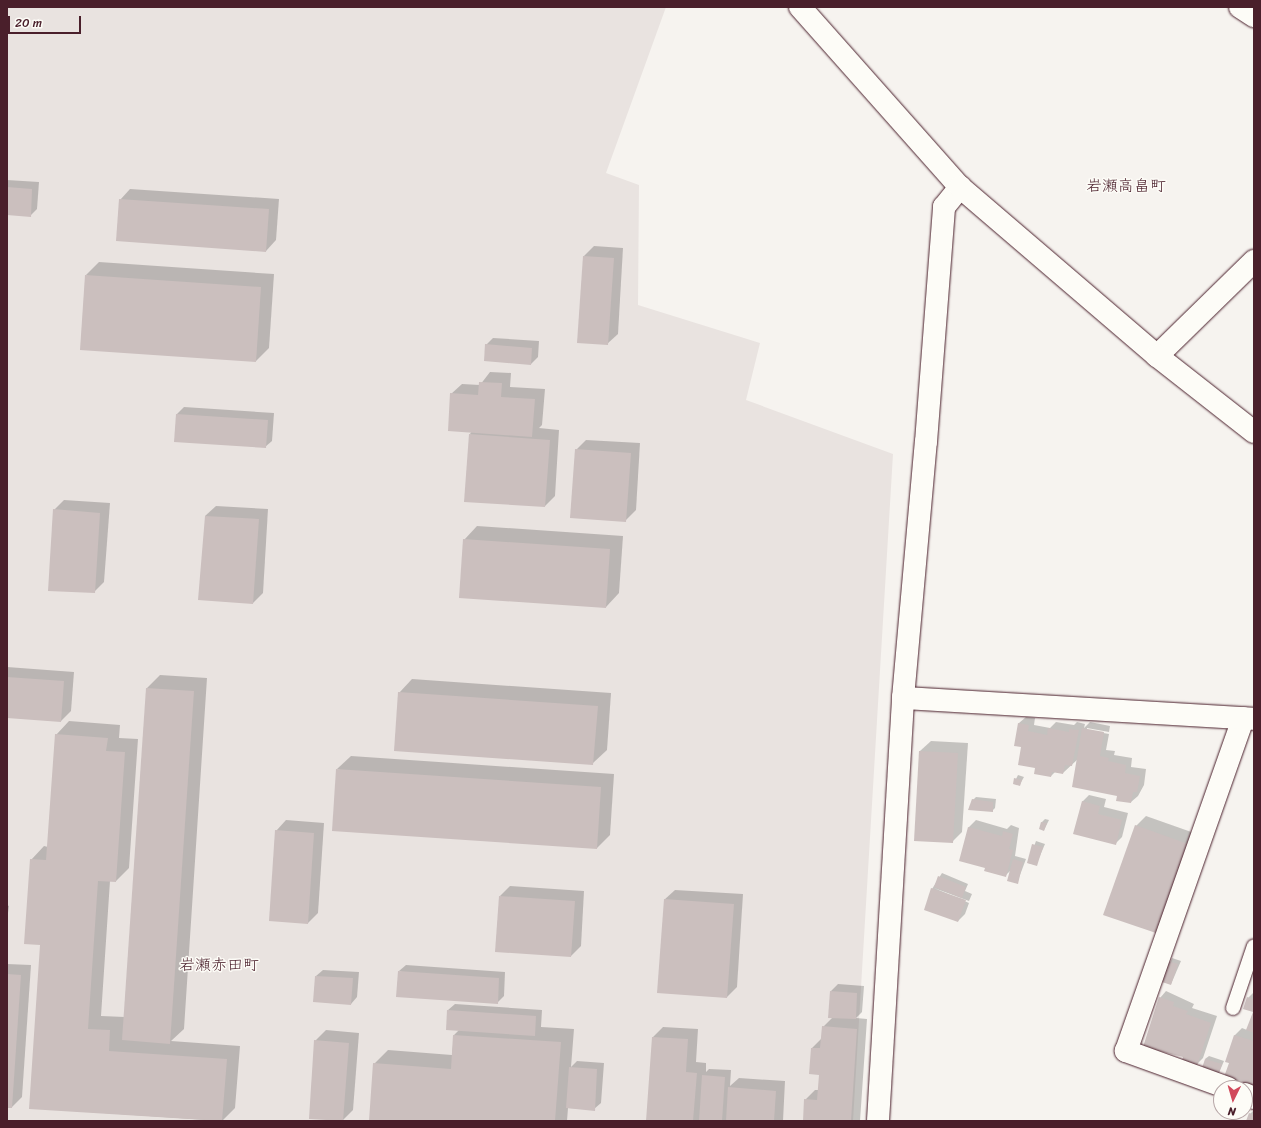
<!DOCTYPE html>
<meta charset="utf-8">
<style>
body{margin:0}
#map{position:relative;width:1261px;height:1128px;overflow:hidden;background:#f6f3ef;font-family:Sriracha,"Klee One",sans-serif}
div>[style]{position:absolute}
[style*='--x']{left:calc(var(--x)*1px);top:calc(var(--y)*1px);width:calc(var(--w)*1px);rotate:calc(var(--a)*1deg)}
.built>*{inset:0;background:#e9e3e0}
.shadow>*{inset:0;background:#0003}
.building>*{inset:0;background:#cbbfbe}
.roads{filter:drop-shadow(0 0 1px #4a1f2b) drop-shadow(0 0 1px #4a1f2b)}
.service>*{height:14px;margin:-7px;padding:0 7px;transform-origin:7px;border-radius:7px;background:#fdfcf7}
.minor>*{height:22px;margin:-11px;padding:0 11px;transform-origin:11px;border-radius:11px;background:#fdfcf7}
.tertiary>*{height:22px;margin:-11px;padding:0 11px;transform-origin:11px;border-radius:11px;background:#fdfcf7}
span{translate:-50% -50%;white-space:nowrap;text-align:center;line-height:1.15;-webkit-text-stroke:3px #fdfcf7;paint-order:stroke}
.neighbourhood-label{font-size:16px;color:#4a1f2b}
.frame{position:absolute;inset:0;border:8px solid #4a1f2b;pointer-events:none}
.north{position:absolute;left:1213px;top:1080px;width:40px;height:40px;box-sizing:border-box;background:#fdfcf7;border:1px solid #b5a4a5;border-radius:50%;rotate:185deg;font-size:11px;font-weight:700;line-height:16px;text-align:center;color:#4a1f2b}
.north::after{content:'';display:block;margin:auto;width:14px;height:18px;background:#d1495b;clip-path:polygon(50% 0,100% 100%,50% 72%,0 100%)}
.scale{position:absolute;left:8px;top:16px;width:73px;height:18px;box-sizing:border-box;border:2px solid #4a1f2b;border-top:0;padding-left:5px;font-size:12px;line-height:14px;white-space:nowrap;color:#4a1f2b;-webkit-text-stroke:3px #fdfcf7;paint-order:stroke}
</style>
<div id="map">
<div class="built">
<div style="clip-path:polygon(7px 7px,666px 7px,606px 173px,639px 185px,638px 305px,760px 343px,746px 400px,893px 454px,853px 1121px,7px 1121px)"></div>
</div>
<div class="shadow">
<div style="clip-path:polygon(7px 180px,39px 182px,37px 209px,30px 216px,7px 214px)"></div>
<div style="clip-path:polygon(130px 189px,279px 199px,276px 240px,266px 251px,120px 200px)"></div>
<div style="clip-path:polygon(594px 246px,623px 248px,618px 334px,607px 344px,584px 256px)"></div>
<div style="clip-path:polygon(99px 262px,274px 274px,269px 348px,256px 361px,86px 275px)"></div>
<div style="clip-path:polygon(493px 338px,539px 341px,538px 357px,531px 364px,486px 345px)"></div>
<div style="clip-path:polygon(490px 372px,511px 373px,510px 387px,545px 389px,542px 425px,539px 428px,559px 430px,555px 496px,545px 506px,470px 434px,472px 431px,451px 394px,462px 384px,480px 385px)"></div>
<div style="clip-path:polygon(184px 407px,274px 413px,272px 441px,265px 447px,176px 441px,177px 414px)"></div>
<div style="clip-path:polygon(586px 440px,640px 443px,636px 510px,626px 520px,576px 450px)"></div>
<div style="clip-path:polygon(64px 500px,110px 503px,104px 582px,94px 592px,54px 510px)"></div>
<div style="clip-path:polygon(216px 506px,268px 509px,263px 593px,253px 603px,205px 516px)"></div>
<div style="clip-path:polygon(477px 526px,623px 536px,619px 593px,606px 607px,464px 540px)"></div>
<div style="clip-path:polygon(7px 667px,74px 672px,71px 711px,61px 721px,7px 717px)"></div>
<div style="clip-path:polygon(160px 675px,207px 678px,184px 1029px,171px 1041px,240px 1046px,235px 1108px,222px 1121px,30px 1108px,41px 944px,31px 860px,44px 846px,48px 847px,56px 735px,69px 721px,120px 725px,119px 738px,138px 739px,129px 868px,116px 881px,110px 881px,101px 1016px,125px 1017px,147px 688px)"></div>
<div style="clip-path:polygon(412px 679px,611px 693px,607px 750px,593px 763px,399px 693px)"></div>
<div style="clip-path:polygon(1026px 717px,1035px 718px,1034px 725px,1050px 728px,1056px 722px,1074px 725px,1077px 722px,1085px 724px,1084px 728px,1090px 722px,1110px 726px,1109px 732px,1087px 728px,1087px 730px,1109px 734px,1106px 750px,1115px 751px,1114px 755px,1132px 758px,1131px 767px,1146px 769px,1144px 785px,1138px 796px,1131px 802px,1118px 795px,1078px 759px,1063px 773px,1056px 771px,1051px 776px,1036px 767px,1022px 746px,1019px 723px)"></div>
<div style="clip-path:polygon(931px 741px,968px 743px,962px 832px,952px 842px,920px 751px)"></div>
<div style="clip-path:polygon(351px 756px,614px 774px,610px 835px,597px 848px,337px 769px)"></div>
<div style="clip-path:polygon(1018px 775px,1024px 777px,1020px 784px,1014px 783px)"></div>
<div style="clip-path:polygon(1089px 795px,1106px 799px,1104px 807px,1128px 813px,1122px 837px,1116px 843px,1082px 802px)"></div>
<div style="clip-path:polygon(976px 797px,996px 799px,995px 808px,992px 811px,973px 800px)"></div>
<div style="clip-path:polygon(1146px 816px,1197px 834px,1166px 922px,1136px 826px)"></div>
<div style="clip-path:polygon(1045px 819px,1049px 820px,1044px 830px,1042px 822px)"></div>
<div style="clip-path:polygon(286px 820px,324px 823px,318px 913px,308px 923px,276px 831px)"></div>
<div style="clip-path:polygon(976px 820px,1007px 829px,1011px 825px,1019px 828px,1015px 856px,1026px 859px,1017px 883px,1011px 870px,1005px 876px,987px 867px,960px 860px,969px 827px)"></div>
<div style="clip-path:polygon(1036px 841px,1045px 844px,1036px 865px,1028px 863px)"></div>
<div style="clip-path:polygon(942px 873px,968px 884px,965px 891px,972px 894px,969px 901px,934px 888px,969px 903px,965px 914px,958px 921px,932px 889px)"></div>
<div style="clip-path:polygon(510px 886px,584px 891px,581px 946px,571px 956px,500px 896px)"></div>
<div style="clip-path:polygon(675px 890px,743px 894px,737px 987px,727px 997px,664px 900px)"></div>
<div style="clip-path:polygon(7px 905px,9px 906px,7px 920px)"></div>
<div style="clip-path:polygon(1172px 958px,1181px 961px,1171px 984px,1163px 981px)"></div>
<div style="clip-path:polygon(7px 964px,31px 965px,22px 1097px,12px 1107px,7px 1107px)"></div>
<div style="clip-path:polygon(406px 965px,505px 972px,504px 996px,497px 1003px,399px 971px)"></div>
<div style="clip-path:polygon(323px 970px,359px 972px,357px 997px,351px 1004px,316px 976px)"></div>
<div style="clip-path:polygon(838px 984px,864px 986px,862px 1012px,856px 1018px,867px 1019px,860px 1121px,804px 1121px,805px 1100px,815px 1090px,819px 1090px,820px 1074px,812px 1048px,822px 1038px,823px 1027px,833px 1017px,829px 1017px,831px 991px)"></div>
<div style="clip-path:polygon(1166px 991px,1194px 1004px,1192px 1008px,1217px 1016px,1203px 1058px,1197px 1064px,1184px 1056px,1160px 998px)"></div>
<div style="clip-path:polygon(1254px 992px,1254px 1011px,1248px 998px)"></div>
<div style="clip-path:polygon(455px 1004px,542px 1010px,541px 1027px,574px 1029px,571px 1067px,577px 1061px,604px 1063px,601px 1103px,594px 1109px,568px 1108px,567px 1121px,370px 1121px,374px 1064px,388px 1050px,452px 1055px,454px 1035px,459px 1030px,448px 1010px)"></div>
<div style="clip-path:polygon(1254px 1011px,1254px 1086px,1227px 1061px,1235px 1035px,1242px 1028px,1247px 1030px)"></div>
<div style="clip-path:polygon(663px 1027px,698px 1029px,696px 1062px,706px 1063px,706px 1072px,709px 1069px,731px 1070px,730px 1086px,739px 1078px,785px 1081px,783px 1121px,647px 1121px,653px 1037px)"></div>
<div style="clip-path:polygon(326px 1030px,359px 1033px,353px 1110px,343px 1120px,315px 1041px)"></div>
<div style="clip-path:polygon(1209px 1056px,1224px 1061px,1218px 1075px,1205px 1059px)"></div>
<div style="clip-path:polygon(1254px 1110px,1254px 1121px,1247px 1121px,1250px 1114px)"></div>
</div>
<div class="building">
<div style="clip-path:polygon(7px 187px,32px 189px,31px 217px,7px 215px)"></div>
<div style="clip-path:polygon(119px 199px,269px 209px,266px 252px,116px 241px)"></div>
<div style="clip-path:polygon(583px 256px,614px 258px,608px 345px,577px 343px)"></div>
<div style="clip-path:polygon(85px 275px,261px 287px,256px 362px,80px 350px)"></div>
<div style="clip-path:polygon(485px 344px,532px 348px,531px 365px,484px 361px)"></div>
<div style="clip-path:polygon(479px 382px,502px 383px,501px 397px,535px 399px,532px 437px,448px 431px,450px 393px,478px 395px)"></div>
<div style="clip-path:polygon(176px 414px,268px 420px,266px 448px,174px 442px)"></div>
<div style="clip-path:polygon(469px 434px,550px 440px,545px 507px,464px 502px)"></div>
<div style="clip-path:polygon(575px 449px,631px 453px,626px 522px,570px 518px)"></div>
<div style="clip-path:polygon(53px 509px,100px 513px,95px 593px,48px 591px)"></div>
<div style="clip-path:polygon(205px 516px,259px 519px,253px 604px,198px 600px)"></div>
<div style="clip-path:polygon(463px 539px,610px 549px,606px 608px,459px 598px)"></div>
<div style="clip-path:polygon(7px 677px,64px 681px,61px 722px,7px 718px)"></div>
<div style="clip-path:polygon(146px 688px,194px 691px,170px 1044px,122px 1040px)"></div>
<div style="clip-path:polygon(398px 692px,598px 706px,593px 765px,394px 751px)"></div>
<div style="clip-path:polygon(1018px 723px,1029px 725px,1028px 731px,1047px 735px,1048px 728px,1069px 732px,1069px 729px,1079px 730px,1072px 766px,1065px 765px,1063px 774px,1052px 772px,1051px 777px,1034px 774px,1035px 768px,1018px 765px,1021px 747px,1014px 746px)"></div>
<div style="clip-path:polygon(1082px 728px,1104px 732px,1100px 756px,1109px 758px,1108px 761px,1126px 765px,1125px 773px,1140px 776px,1137px 792px,1133px 792px,1131px 803px,1116px 801px,1117px 796px,1072px 787px)"></div>
<div style="clip-path:polygon(55px 734px,108px 738px,106px 751px,125px 752px,116px 882px,98px 881px,88px 1029px,110px 1030px,109px 1051px,227px 1059px,222px 1121px,29px 1109px,40px 945px,24px 944px,30px 859px,46px 860px)"></div>
<div style="clip-path:polygon(919px 751px,958px 753px,953px 843px,914px 841px)"></div>
<div style="clip-path:polygon(336px 769px,601px 787px,597px 849px,332px 831px)"></div>
<div style="clip-path:polygon(1014px 778px,1022px 780px,1020px 786px,1013px 784px)"></div>
<div style="clip-path:polygon(972px 799px,993px 802px,993px 812px,968px 810px)"></div>
<div style="clip-path:polygon(1082px 801px,1100px 806px,1098px 814px,1122px 820px,1116px 845px,1073px 834px)"></div>
<div style="clip-path:polygon(1041px 822px,1047px 823px,1044px 831px,1039px 829px)"></div>
<div style="clip-path:polygon(1135px 825px,1188px 844px,1156px 933px,1103px 915px)"></div>
<div style="clip-path:polygon(968px 827px,1002px 836px,1003px 831px,1013px 834px,1009px 849px,1013px 850px,1006px 877px,984px 871px,985px 868px,959px 861px)"></div>
<div style="clip-path:polygon(275px 830px,314px 833px,308px 924px,269px 921px)"></div>
<div style="clip-path:polygon(1032px 844px,1043px 847px,1037px 866px,1027px 863px)"></div>
<div style="clip-path:polygon(1013px 859px,1023px 862px,1018px 884px,1007px 881px)"></div>
<div style="clip-path:polygon(938px 876px,966px 887px,962px 898px,934px 887px)"></div>
<div style="clip-path:polygon(931px 888px,966px 900px,958px 922px,924px 910px)"></div>
<div style="clip-path:polygon(499px 896px,575px 901px,571px 957px,495px 952px)"></div>
<div style="clip-path:polygon(664px 899px,734px 904px,727px 998px,657px 993px)"></div>
<div style="clip-path:polygon(1168px 961px,1178px 964px,1171px 985px,1162px 982px)"></div>
<div style="clip-path:polygon(398px 971px,499px 978px,498px 1004px,396px 997px)"></div>
<div style="clip-path:polygon(7px 974px,21px 975px,12px 1108px,7px 1108px)"></div>
<div style="clip-path:polygon(315px 976px,353px 978px,351px 1005px,313px 1002px)"></div>
<div style="clip-path:polygon(830px 991px,857px 993px,856px 1019px,828px 1018px)"></div>
<div style="clip-path:polygon(1159px 997px,1174px 1002px,1173px 1006px,1188px 1011px,1186px 1014px,1211px 1023px,1197px 1066px,1182px 1061px,1183px 1057px,1143px 1047px)"></div>
<div style="clip-path:polygon(1247px 997px,1254px 1000px,1254px 1033px,1246px 1030px,1253px 1012px,1243px 1009px)"></div>
<div style="clip-path:polygon(447px 1010px,536px 1016px,535px 1036px,446px 1030px)"></div>
<div style="clip-path:polygon(822px 1026px,857px 1029px,851px 1121px,803px 1121px,804px 1099px,817px 1100px,819px 1075px,809px 1074px,811px 1048px,820px 1048px)"></div>
<div style="clip-path:polygon(453px 1035px,561px 1042px,555px 1121px,369px 1121px,373px 1063px,451px 1069px)"></div>
<div style="clip-path:polygon(1234px 1035px,1254px 1041px,1254px 1087px,1224px 1077px,1229px 1063px,1225px 1062px)"></div>
<div style="clip-path:polygon(652px 1037px,688px 1039px,686px 1072px,697px 1073px,693px 1121px,646px 1121px)"></div>
<div style="clip-path:polygon(314px 1040px,349px 1043px,343px 1121px,309px 1119px)"></div>
<div style="clip-path:polygon(1205px 1059px,1222px 1064px,1218px 1076px,1201px 1071px)"></div>
<div style="clip-path:polygon(569px 1067px,597px 1069px,595px 1111px,566px 1108px)"></div>
<div style="clip-path:polygon(702px 1075px,725px 1077px,722px 1121px,699px 1121px)"></div>
<div style="clip-path:polygon(728px 1087px,776px 1091px,774px 1121px,726px 1121px)"></div>
<div style="clip-path:polygon(1249px 1113px,1254px 1115px,1254px 1121px,1246px 1121px)"></div>
</div>
<div class="roads">
<div class="service">
<div style="--x:1233;--y:1008;--w:65;--a:-71.3"></div>
</div>
<div class="minor">
<div style="--x:1240;--y:7;--w:17;--a:33"></div>
<div style="--x:1157;--y:356;--w:136;--a:-44.4"></div>
<div style="--x:1228;--y:1088;--w:109;--a:-160.1"></div>
<div style="--x:1126;--y:1051;--w:353;--a:-70.6"></div>
<div style="--x:1245;--y:1094;--w:10;--a:24"></div>
<div style="--x:878;--y:1121;--w:424;--a:-86.6"></div>
<div style="--x:903;--y:698;--w:257;--a:-84.9"></div>
<div style="--x:926;--y:442;--w:236;--a:-85.6"></div>
<div style="--x:944;--y:207;--w:26;--a:-51"></div>
</div>
<div class="tertiary">
<div style="--x:800;--y:7;--w:241;--a:48.4"></div>
<div style="--x:960;--y:187;--w:260;--a:40.6"></div>
<div style="--x:1157;--y:356;--w:123;--a:38.1"></div>
<div style="--x:903;--y:698;--w:352;--a:3.4"></div>
</div>
</div>
<div class="neighbourhood-label">
<span style="left:1126px;top:186px">岩瀬高畠町</span>
<span style="left:219px;top:965px">岩瀬赤田町</span>
</div>
<div class="frame"></div>
<div class="north">N</div>
<div class="scale">20 m</div>
</div>
